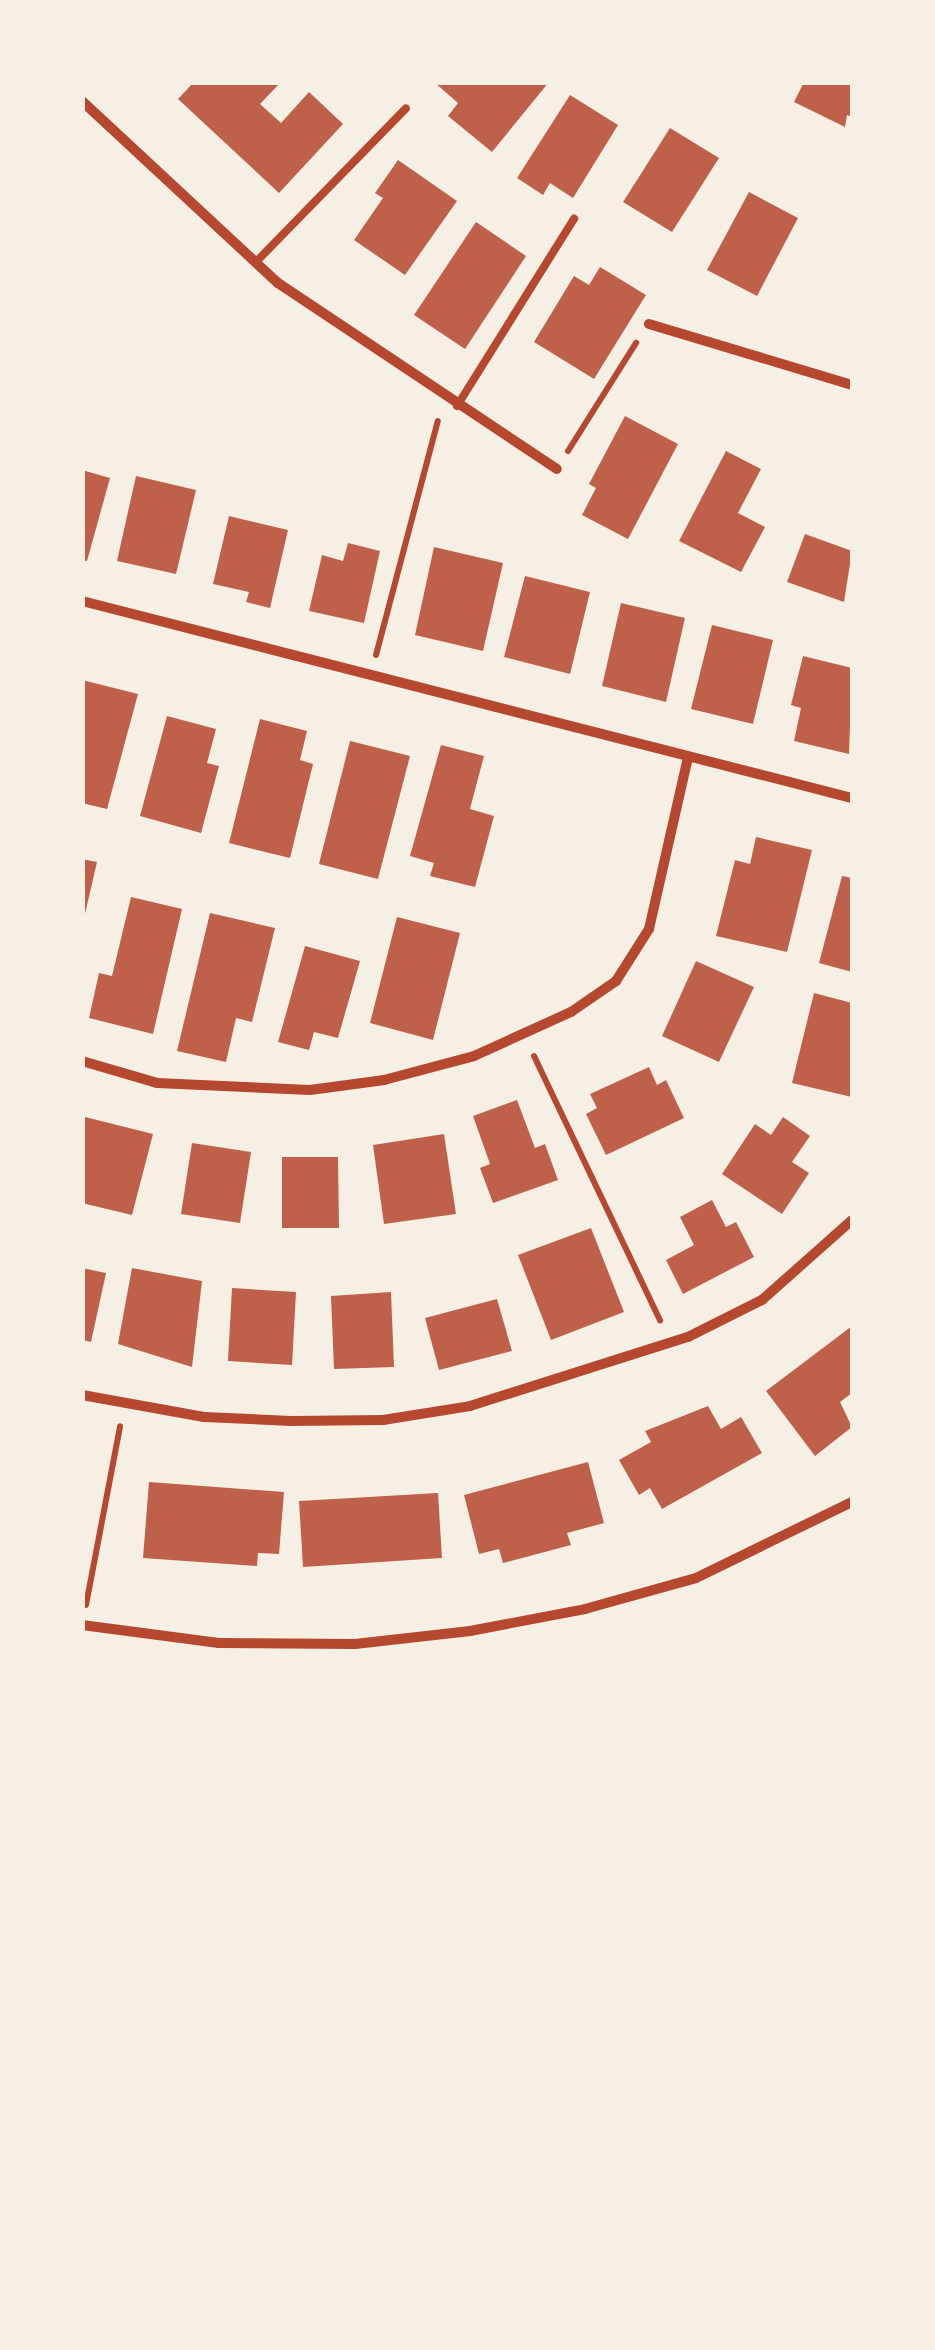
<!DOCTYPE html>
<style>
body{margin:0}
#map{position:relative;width:935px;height:2350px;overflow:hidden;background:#f6efe4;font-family:"Times New Roman",serif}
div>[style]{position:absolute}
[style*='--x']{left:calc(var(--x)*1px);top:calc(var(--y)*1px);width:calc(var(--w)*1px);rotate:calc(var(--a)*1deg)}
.building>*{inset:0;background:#bf614a}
.path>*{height:6px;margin:-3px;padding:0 3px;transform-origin:3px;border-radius:3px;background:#b5482f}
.service>*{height:8px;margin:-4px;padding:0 4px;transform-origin:4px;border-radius:4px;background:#b5482f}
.minor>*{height:10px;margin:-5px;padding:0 5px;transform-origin:5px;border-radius:5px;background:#b5482f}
span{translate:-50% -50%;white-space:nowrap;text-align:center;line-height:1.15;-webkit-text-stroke:8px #f6efe4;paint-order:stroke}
.frame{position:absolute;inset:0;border:85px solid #f6efe4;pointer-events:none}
</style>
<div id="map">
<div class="building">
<div style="clip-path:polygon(194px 82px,281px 82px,260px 104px,281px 123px,309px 92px,343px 124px,279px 193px,178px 99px)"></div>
<div style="clip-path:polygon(434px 82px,549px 82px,492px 152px,448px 116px,458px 103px)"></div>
<div style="clip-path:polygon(804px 82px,852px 82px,852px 117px,847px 115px,845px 127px,794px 102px)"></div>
<div style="clip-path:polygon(570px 95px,618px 125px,573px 198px,550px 183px,543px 195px,517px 178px)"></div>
<div style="clip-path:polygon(670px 128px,719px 158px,672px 232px,623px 202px)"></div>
<div style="clip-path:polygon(398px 160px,457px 201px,405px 275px,354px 240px,383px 198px,375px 193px)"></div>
<div style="clip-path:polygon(749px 192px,798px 218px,757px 296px,707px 270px)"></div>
<div style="clip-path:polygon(476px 222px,526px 256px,465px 349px,414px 315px)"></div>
<div style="clip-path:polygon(600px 267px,646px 295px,594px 379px,534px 342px,574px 276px,589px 285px)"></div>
<div style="clip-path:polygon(625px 416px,678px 444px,628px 539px,582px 515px,596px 488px,589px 484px)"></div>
<div style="clip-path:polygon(726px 451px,761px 469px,738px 513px,765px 527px,741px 572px,679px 541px)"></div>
<div style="clip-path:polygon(82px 470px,110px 478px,87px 561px,82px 560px)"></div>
<div style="clip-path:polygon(136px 476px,196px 490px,176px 574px,117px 561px)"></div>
<div style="clip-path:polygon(229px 516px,288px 530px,270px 608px,246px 602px,249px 592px,213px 584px)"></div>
<div style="clip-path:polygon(805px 534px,852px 551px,844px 602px,787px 582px)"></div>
<div style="clip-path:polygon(348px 543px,380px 551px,364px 623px,309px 611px,322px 555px,343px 561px)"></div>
<div style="clip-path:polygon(434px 547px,503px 563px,483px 651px,415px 635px)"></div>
<div style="clip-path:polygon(525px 576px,590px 592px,570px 674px,504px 657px)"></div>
<div style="clip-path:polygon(621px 603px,685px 618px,666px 702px,602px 686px)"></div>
<div style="clip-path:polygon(712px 625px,773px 640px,753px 724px,691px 709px)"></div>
<div style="clip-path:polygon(803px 656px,852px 668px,849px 754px,794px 741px,801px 708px,791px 705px)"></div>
<div style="clip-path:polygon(82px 680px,138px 694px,107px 809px,82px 803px)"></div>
<div style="clip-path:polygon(167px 716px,216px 729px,207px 763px,219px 766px,201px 833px,140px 816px)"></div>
<div style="clip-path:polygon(260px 719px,307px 731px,300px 760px,313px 764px,290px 858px,229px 843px)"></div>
<div style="clip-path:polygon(350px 741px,410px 756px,378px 879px,319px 864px)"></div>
<div style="clip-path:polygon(441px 745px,484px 756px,470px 809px,494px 816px,475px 887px,430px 876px,434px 863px,410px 856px)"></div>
<div style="clip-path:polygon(756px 837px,812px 850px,787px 952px,716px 936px,735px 860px,750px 864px)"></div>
<div style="clip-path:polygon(82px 859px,97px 862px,84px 918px,82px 917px)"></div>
<div style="clip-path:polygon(842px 876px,852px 878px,852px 972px,819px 963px)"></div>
<div style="clip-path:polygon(131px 897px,182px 909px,153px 1034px,89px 1018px,99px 973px,112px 976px)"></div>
<div style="clip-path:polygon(210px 913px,275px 928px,252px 1022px,236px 1018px,226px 1062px,177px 1051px)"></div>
<div style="clip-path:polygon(397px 917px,460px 933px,433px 1040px,370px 1023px)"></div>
<div style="clip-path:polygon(305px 946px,360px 961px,338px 1038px,314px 1032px,309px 1050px,278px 1042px)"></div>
<div style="clip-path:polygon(696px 961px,754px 987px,719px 1062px,662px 1036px)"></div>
<div style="clip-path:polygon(814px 993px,852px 1003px,852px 1097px,792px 1083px)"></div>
<div style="clip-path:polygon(649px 1067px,657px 1085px,666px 1080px,684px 1118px,606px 1155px,586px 1114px,597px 1108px,590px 1094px)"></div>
<div style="clip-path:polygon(517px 1100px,535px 1148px,545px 1144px,558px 1180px,493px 1203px,480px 1168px,490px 1164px,473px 1116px)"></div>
<div style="clip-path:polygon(85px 1117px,153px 1134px,132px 1215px,82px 1203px)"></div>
<div style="clip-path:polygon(783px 1117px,810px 1136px,792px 1162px,809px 1173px,782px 1214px,722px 1174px,755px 1124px,771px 1135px)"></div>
<div style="clip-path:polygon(444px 1134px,456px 1214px,384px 1224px,373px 1145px)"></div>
<div style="clip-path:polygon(192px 1143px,251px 1152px,240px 1223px,181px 1214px)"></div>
<div style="clip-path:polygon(282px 1157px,338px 1157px,339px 1228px,282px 1228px)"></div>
<div style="clip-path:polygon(712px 1200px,726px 1227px,736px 1222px,754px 1257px,683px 1294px,666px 1260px,694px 1245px,680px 1217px)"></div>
<div style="clip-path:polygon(591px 1228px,624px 1312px,551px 1340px,518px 1255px)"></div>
<div style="clip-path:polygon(82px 1268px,106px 1273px,91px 1342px,82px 1340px)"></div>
<div style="clip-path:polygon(132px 1268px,202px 1281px,192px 1367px,118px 1344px)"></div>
<div style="clip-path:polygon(232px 1288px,296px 1292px,292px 1365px,228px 1361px)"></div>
<div style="clip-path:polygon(391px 1292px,394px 1367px,334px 1369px,331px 1296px)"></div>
<div style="clip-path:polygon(497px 1299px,512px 1351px,439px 1370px,425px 1318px)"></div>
<div style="clip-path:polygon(852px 1326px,852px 1393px,840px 1402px,852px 1427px,815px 1456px,766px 1391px)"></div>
<div style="clip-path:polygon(708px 1406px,721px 1429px,741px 1417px,762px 1453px,662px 1509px,650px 1488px,639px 1495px,619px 1460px,651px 1442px,645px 1431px)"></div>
<div style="clip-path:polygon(588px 1462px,604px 1523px,567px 1533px,571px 1545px,503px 1563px,499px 1549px,479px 1554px,464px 1495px)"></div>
<div style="clip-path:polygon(149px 1482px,284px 1492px,279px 1554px,258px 1553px,257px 1566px,143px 1558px)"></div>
<div style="clip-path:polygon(438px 1493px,442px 1558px,303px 1567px,299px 1501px)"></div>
</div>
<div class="path">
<div style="--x:568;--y:451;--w:128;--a:-57.8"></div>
<div style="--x:376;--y:655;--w:242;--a:-75.2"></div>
<div style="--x:534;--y:1056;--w:293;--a:64.5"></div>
<div style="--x:86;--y:1605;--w:182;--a:-79.2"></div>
</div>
<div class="service">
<div style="--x:255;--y:263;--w:216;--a:-45.7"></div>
<div style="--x:457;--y:406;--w:221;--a:-58"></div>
</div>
<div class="minor">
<div style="--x:82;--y:101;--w:267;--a:42.9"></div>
<div style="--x:278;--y:283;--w:335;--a:33.7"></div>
<div style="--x:649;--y:324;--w:212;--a:16.7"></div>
<div style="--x:82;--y:601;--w:795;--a:14.35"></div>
<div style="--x:82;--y:1061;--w:78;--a:16.3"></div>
<div style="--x:157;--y:1083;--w:153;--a:2.6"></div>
<div style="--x:310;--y:1090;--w:75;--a:-7.7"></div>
<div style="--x:384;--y:1080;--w:93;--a:-14.9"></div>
<div style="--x:474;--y:1056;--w:107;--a:-24.4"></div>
<div style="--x:571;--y:1012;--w:55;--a:-34.6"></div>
<div style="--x:616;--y:981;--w:62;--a:-57.6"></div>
<div style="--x:649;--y:929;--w:175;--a:-77.2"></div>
<div style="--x:82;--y:1395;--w:124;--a:10.2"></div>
<div style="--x:204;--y:1417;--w:87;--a:2.6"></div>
<div style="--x:291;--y:1421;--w:92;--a:-0.6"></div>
<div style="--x:383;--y:1420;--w:88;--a:-9.1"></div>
<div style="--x:470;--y:1406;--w:229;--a:-17.6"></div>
<div style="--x:688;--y:1337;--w:83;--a:-26.6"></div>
<div style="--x:762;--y:1300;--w:120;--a:-41.6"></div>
<div style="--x:82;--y:1625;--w:138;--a:7.5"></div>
<div style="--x:219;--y:1643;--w:136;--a:0.4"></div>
<div style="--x:355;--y:1644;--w:116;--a:-6.4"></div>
<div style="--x:470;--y:1631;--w:117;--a:-10.8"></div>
<div style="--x:585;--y:1609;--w:115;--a:-15.6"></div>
<div style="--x:696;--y:1578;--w:174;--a:-26"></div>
</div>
<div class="frame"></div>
</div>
